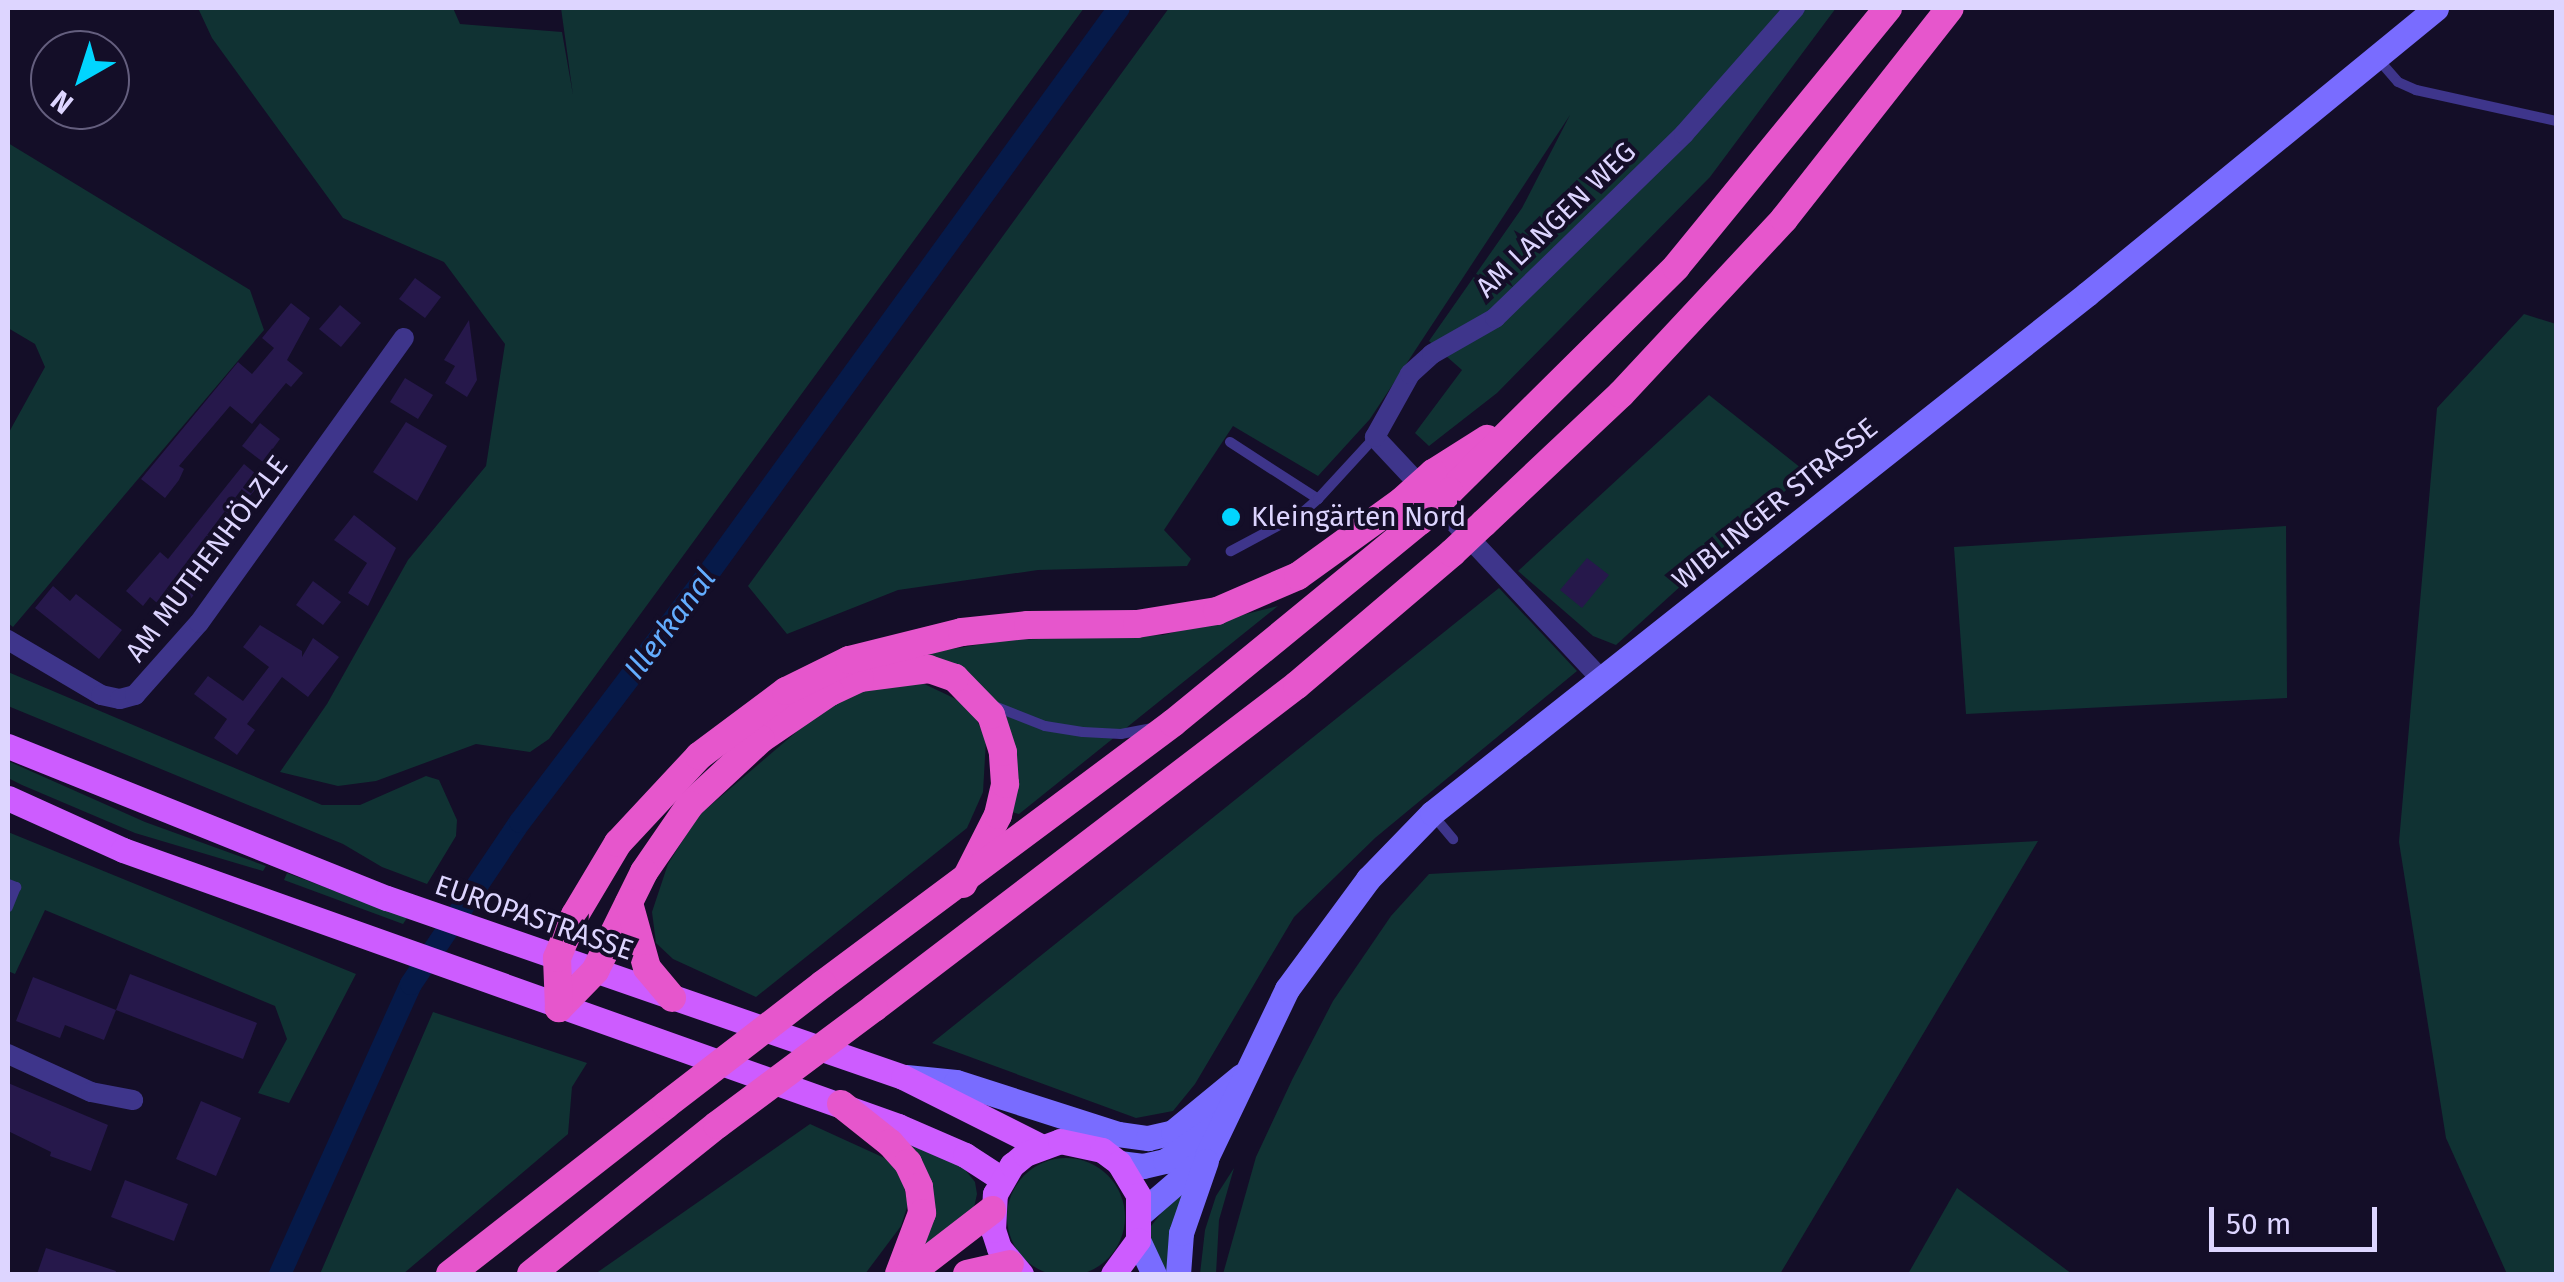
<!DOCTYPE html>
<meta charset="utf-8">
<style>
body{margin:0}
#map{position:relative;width:2564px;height:1282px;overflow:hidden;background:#140e28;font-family:"Fira Sans",sans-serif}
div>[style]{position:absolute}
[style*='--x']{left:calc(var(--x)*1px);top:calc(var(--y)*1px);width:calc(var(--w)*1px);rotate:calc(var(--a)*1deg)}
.green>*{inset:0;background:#103233}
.round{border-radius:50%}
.canal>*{height:22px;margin:-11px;padding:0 11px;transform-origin:11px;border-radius:11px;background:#061a49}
.building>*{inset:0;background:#26184b}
.service>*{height:10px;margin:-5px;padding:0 5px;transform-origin:5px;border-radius:5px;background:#3e358b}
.minor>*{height:20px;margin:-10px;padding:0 10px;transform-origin:10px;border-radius:10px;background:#3e358b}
.secondary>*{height:25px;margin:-12.5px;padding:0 12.5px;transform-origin:12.5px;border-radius:12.5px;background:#796cff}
.primary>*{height:25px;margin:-12.5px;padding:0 12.5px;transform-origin:12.5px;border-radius:12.5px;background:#cd5cff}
.trunk>*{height:28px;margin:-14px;padding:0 14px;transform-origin:14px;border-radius:14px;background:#e656cc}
.trunk-bridge>*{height:28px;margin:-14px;padding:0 14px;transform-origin:14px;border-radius:14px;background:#e656cc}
.dots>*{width:28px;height:28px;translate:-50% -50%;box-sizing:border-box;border:5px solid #140e28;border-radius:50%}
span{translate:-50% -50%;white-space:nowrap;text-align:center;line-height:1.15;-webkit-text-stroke:8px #140e28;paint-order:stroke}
.street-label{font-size:28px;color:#ddd5ff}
.poi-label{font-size:28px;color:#ddd5ff}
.left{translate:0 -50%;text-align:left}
.water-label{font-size:30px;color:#63adff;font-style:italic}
.frame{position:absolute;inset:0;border:10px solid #ddd5ff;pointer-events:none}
.north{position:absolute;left:30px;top:30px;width:100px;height:100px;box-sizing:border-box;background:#140e28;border:2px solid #645e7e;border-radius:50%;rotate:219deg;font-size:28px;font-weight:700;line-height:40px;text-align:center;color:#ddd5ff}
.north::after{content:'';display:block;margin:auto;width:35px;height:45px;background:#01d5ff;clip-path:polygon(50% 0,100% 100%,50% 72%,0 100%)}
.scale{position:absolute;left:2209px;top:1207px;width:168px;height:45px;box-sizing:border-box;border:5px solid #ddd5ff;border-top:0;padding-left:12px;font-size:30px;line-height:35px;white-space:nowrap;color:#ddd5ff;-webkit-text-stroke:8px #140e28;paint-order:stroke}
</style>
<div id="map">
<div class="green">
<div style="clip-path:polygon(198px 8px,453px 8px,460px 24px,562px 32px,573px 95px,561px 8px,1084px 8px,549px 739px,530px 752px,476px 744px,376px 781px,338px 786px,280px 772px,327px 704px,408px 560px,486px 466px,505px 344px,444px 262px,343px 218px,212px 38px)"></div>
<div style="clip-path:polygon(1169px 8px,1836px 8px,1710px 177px,1497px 393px,1429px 446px,1415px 433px,1462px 370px,1429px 341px,1522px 208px,1570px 115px,1370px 419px,1318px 476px,1233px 426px,1164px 530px,1191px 559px,1187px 566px,1038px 570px,898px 590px,787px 634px,748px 586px)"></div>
<div style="clip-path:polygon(8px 143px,250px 290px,264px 330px,13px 627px,8px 623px,8px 434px,45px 367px,35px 344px,8px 328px)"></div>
<div style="clip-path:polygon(2524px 314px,2556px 324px,2556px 1274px,2507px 1274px,2446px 1138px,2399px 842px,2437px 408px)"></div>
<div style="clip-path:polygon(1709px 395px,1806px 472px,1616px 645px,1593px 636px,1518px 571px)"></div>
<div style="clip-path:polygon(2286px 526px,2287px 698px,1966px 714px,1954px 547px)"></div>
<div style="clip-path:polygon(1499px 588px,1577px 671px,1375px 838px,1294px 917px,1195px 1084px,1173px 1111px,1136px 1118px,932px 1043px)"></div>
<div style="clip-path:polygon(1278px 606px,1019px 814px,1008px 811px,997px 702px,965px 674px,921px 654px,1007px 640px,1163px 635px)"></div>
<div style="clip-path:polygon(8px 672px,322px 805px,360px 805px,426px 776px,439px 780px,457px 820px,456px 836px,427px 884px,382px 867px,343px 844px,8px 706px)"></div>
<div style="clip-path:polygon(918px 681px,958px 700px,976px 718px,986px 740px,983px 792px,967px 828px,756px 997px,673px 959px,656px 943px,652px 912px,668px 864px,698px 816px,829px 704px,863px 686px)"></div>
<div style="clip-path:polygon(8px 761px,145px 822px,266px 866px,263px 871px,135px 833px,22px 785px,8px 778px)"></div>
<div style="clip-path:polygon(8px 832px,356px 974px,289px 1103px,258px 1093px,287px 1039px,275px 1006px,45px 910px,15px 974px,8px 971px)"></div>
<div style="clip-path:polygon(2038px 841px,1780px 1274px,1223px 1274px,1256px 1157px,1292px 1080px,1333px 1001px,1391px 916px,1429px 874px)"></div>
<div style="clip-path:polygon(287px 873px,407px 918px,403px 924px,284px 880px)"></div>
<div style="clip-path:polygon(433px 1012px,587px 1063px,572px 1087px,568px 1134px,403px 1274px,320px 1274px)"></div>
<div style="clip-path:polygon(810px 1124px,891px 1161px,901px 1174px,908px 1204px,901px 1226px,865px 1274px,595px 1274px)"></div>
<div style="clip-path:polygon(903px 1137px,962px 1166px,975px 1182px,977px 1194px,973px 1212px,916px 1255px,930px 1184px,922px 1159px)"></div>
<div class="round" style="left:1007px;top:1158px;width:118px;height:118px"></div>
<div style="clip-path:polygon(1234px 1168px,1219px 1220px,1216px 1274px,1200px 1274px,1205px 1230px,1216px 1196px)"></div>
<div style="clip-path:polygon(1186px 1182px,1170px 1274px,1160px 1274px,1149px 1240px,1151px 1226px)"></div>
<div style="clip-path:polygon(1957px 1188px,2072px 1274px,1908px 1274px)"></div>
</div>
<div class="canal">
<div style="--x:280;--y:1274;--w:318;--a:-65.7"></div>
<div style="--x:411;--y:984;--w:195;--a:-56.1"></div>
<div style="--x:520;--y:822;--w:306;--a:-52.8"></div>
<div style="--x:705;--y:578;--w:704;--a:-54.01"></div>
</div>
<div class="building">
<div style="clip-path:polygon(415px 278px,441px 297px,425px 318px,399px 299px)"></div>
<div style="clip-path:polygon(291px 303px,310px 318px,287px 360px,303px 373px,291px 387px,286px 383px,252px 424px,230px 406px,179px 466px,184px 469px,179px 480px,165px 498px,141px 479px,238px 362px,252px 374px,274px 348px,262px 338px)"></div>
<div style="clip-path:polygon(340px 305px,361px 323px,341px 347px,319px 329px)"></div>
<div style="clip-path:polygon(469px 320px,477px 380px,467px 397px,445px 383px,455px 366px,444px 360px)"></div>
<div style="clip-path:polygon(405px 378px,433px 395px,418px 419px,390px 402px)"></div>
<div style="clip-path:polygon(406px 422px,447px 446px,417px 501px,373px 472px)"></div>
<div style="clip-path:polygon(260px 423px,280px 439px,263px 462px,242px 446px)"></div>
<div style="clip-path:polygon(244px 464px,263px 480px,218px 535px,222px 538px,191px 578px,201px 586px,175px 618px,150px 597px,143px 606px,126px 591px,160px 552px,168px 559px)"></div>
<div style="clip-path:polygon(354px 515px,396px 548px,368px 606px,348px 593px,367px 563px,334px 540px)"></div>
<div style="clip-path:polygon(1587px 558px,1609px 575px,1582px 608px,1560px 590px)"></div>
<div style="clip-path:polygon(313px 581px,341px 602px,323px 625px,296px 605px)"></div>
<div style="clip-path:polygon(53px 586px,70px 601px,76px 594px,122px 630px,99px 659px,35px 608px)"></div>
<div style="clip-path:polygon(260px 625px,302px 651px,302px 657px,313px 638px,339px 657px,308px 697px,282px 677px,247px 724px,255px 730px,237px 755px,214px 738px,227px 719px,194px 694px,208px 676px,243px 701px,269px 667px,243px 647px)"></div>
<div style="clip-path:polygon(130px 974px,257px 1023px,243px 1059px,116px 1010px)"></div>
<div style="clip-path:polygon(33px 977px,116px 1010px,104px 1040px,65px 1025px,60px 1038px,16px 1021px)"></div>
<div style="clip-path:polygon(8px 1083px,108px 1125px,91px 1171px,50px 1156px,51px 1152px,8px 1131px)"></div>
<div style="clip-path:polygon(201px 1101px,241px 1118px,216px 1176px,176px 1159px)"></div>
<div style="clip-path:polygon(125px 1180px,188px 1204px,174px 1241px,111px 1217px)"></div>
<div style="clip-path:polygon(46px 1248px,116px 1271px,115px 1274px,37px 1274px)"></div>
</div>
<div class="service">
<div style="--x:2378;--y:59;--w:30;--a:49"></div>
<div style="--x:2398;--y:82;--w:20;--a:24"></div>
<div style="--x:2416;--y:90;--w:143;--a:12.5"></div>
<div style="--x:1230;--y:442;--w:105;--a:32.9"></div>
<div style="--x:1318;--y:499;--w:21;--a:139"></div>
<div style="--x:1302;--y:513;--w:81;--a:151.8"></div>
<div style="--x:1318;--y:499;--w:83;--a:-47.4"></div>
<div style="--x:994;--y:706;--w:55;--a:21.4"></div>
<div style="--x:1045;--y:726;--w:38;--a:9"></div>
<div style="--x:1083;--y:732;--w:38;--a:3"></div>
<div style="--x:1121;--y:734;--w:32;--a:-11"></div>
<div style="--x:1432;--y:814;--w:33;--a:50"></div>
<div style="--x:8;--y:884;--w:9;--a:21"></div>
<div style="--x:16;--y:887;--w:22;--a:112"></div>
</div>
<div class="minor">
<div style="--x:8;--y:640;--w:108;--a:30.6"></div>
<div style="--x:101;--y:695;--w:19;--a:12"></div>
<div style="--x:120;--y:699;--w:16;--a:-15"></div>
<div style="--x:135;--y:695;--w:96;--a:-48.4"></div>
<div style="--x:199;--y:623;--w:351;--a:-54.3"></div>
<div style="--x:1603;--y:681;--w:334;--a:-133.1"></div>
<div style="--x:1375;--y:437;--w:72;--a:-60.9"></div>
<div style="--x:1410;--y:374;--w:30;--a:-42"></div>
<div style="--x:1432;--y:354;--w:73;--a:-29.7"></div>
<div style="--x:1495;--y:318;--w:264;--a:-44.2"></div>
<div style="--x:1684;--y:134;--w:168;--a:-48.6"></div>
<div style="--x:8;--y:1054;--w:91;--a:24.6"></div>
<div style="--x:91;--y:1092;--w:43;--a:10.8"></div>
</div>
<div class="secondary">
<div style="--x:906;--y:1077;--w:50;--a:5.7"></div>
<div style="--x:956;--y:1082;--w:170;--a:17.8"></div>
<div style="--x:1118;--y:1134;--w:30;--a:8"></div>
<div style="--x:1148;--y:1138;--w:26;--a:-13"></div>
<div style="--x:1173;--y:1132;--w:88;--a:-39.5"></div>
<div style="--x:1119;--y:1163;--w:24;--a:7"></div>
<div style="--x:1143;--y:1166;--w:23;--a:-13"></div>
<div style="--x:1165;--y:1161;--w:65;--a:-34.9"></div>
<div style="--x:1141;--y:1213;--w:87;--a:-40.8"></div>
<div style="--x:1207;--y:1156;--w:185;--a:-64.4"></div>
<div style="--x:1287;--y:989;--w:137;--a:-53.6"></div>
<div style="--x:1368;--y:879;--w:92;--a:-45.9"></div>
<div style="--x:1432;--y:813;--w:836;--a:-38.39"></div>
<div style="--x:2087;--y:294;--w:451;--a:-39.3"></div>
<div style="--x:1138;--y:1240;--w:38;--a:65"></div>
<div style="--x:1178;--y:1274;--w:41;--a:-85.8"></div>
<div style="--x:1181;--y:1233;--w:76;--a:-70.9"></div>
</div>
<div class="primary">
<div style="--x:8;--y:746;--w:408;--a:21.9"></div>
<div style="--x:387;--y:898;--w:546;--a:19.13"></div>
<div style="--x:903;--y:1077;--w:153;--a:26.7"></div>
<div style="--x:8;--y:798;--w:126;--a:24.3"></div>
<div style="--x:123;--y:850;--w:823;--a:19.6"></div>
<div style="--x:898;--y:1126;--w:73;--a:23.4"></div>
<div style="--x:965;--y:1155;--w:44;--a:33"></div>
<div style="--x:1021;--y:1274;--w:34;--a:-130"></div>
<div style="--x:999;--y:1248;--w:19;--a:-108"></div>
<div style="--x:993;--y:1230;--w:36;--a:-87"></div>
<div style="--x:995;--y:1194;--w:34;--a:-60"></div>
<div style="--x:1012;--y:1165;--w:17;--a:-40"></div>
<div style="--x:1025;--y:1154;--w:37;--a:-20"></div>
<div style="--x:1060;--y:1141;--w:43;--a:12.1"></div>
<div style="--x:1102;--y:1150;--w:21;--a:37"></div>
<div style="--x:1119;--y:1163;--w:37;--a:59"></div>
<div style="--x:1138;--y:1195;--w:45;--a:90"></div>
<div style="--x:1138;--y:1240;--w:42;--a:126.3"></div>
</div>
<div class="trunk">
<div style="--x:1433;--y:473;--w:64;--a:-32.2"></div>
<div style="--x:1450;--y:491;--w:318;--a:-44.7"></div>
<div style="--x:1676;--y:267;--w:335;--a:-50.7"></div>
<div style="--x:1484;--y:523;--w:188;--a:-43.3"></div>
<div style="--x:1621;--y:394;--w:239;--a:-47"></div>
<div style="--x:1784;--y:219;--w:268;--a:-51.8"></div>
<div style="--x:963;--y:884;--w:77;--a:-63.1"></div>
<div style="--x:998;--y:815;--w:32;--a:-77"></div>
<div style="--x:1005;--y:784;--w:32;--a:-94"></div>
<div style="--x:1003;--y:752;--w:39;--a:-108"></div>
<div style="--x:991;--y:715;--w:52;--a:-134.2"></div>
<div style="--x:955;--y:678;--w:28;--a:-161"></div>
<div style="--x:929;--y:669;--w:70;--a:172.6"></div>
<div style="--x:860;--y:678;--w:33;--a:155"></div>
<div style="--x:830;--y:692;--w:83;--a:145.7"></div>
<div style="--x:761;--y:739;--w:97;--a:137.1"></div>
<div style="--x:690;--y:805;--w:81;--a:124.5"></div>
<div style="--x:644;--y:872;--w:110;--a:116.3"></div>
<div style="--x:595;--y:971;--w:52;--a:134.2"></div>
<div style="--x:559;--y:1008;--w:50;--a:-92.3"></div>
<div style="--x:557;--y:958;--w:47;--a:-67.3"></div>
<div style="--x:575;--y:915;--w:84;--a:-59.2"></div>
<div style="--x:618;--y:843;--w:119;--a:-47"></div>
<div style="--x:699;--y:756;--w:109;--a:-36.8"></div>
<div style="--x:786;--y:691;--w:70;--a:-26.2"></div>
<div style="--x:849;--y:660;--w:116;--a:-13.9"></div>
<div style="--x:962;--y:632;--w:66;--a:-6.1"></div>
<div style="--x:1028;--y:625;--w:109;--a:-0.5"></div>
<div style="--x:1137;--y:624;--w:81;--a:-9.2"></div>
<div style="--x:1217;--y:611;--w:88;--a:-23.4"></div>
<div style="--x:1298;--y:576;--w:128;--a:-35.8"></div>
<div style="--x:629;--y:903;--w:67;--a:74.5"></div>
<div style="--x:647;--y:968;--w:39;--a:50"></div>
<div style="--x:823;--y:984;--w:437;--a:-36.7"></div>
<div style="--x:1173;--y:723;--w:319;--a:-39.3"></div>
<div style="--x:874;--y:1008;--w:532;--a:-37.37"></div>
<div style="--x:1297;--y:685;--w:204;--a:-40.4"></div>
<div style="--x:841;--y:1104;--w:63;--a:38.5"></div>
<div style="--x:890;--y:1143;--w:27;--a:48"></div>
<div style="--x:908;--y:1163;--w:26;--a:65"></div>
<div style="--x:919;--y:1187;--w:26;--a:83"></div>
<div style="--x:922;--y:1213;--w:65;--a:110.7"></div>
<div style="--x:450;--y:1274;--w:274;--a:-38"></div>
<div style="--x:531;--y:1274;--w:238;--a:-38.7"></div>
<div style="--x:909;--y:1274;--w:105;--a:-37.6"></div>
<div style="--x:967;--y:1274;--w:44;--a:-13.1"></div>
</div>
<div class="trunk-bridge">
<div style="--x:1402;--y:501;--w:42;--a:-42.1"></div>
<div style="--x:1420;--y:521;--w:42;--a:-45"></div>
<div style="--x:1452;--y:553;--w:44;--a:-43.2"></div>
<div style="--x:666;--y:1105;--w:198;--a:-37.6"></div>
<div style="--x:717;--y:1125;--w:196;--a:-36.7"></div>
</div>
<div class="dots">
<div style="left:1231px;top:517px;background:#01d5ff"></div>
</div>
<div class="street-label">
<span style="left:1556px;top:220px;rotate:-44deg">AM LANGEN WEG</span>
<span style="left:1775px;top:504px;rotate:-39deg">WIBLINGER STRASSE</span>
<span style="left:207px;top:559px;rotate:-53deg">AM MUTHENHÖLZLE</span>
<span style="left:534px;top:918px;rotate:19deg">EUROPASTRASSE</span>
</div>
<div class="poi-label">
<span class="left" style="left:1251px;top:517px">Kleingärten Nord</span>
</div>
<div class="water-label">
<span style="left:670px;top:624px;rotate:-53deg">Illerkanal</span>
</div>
<div class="frame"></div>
<div class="north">N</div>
<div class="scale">50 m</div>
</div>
